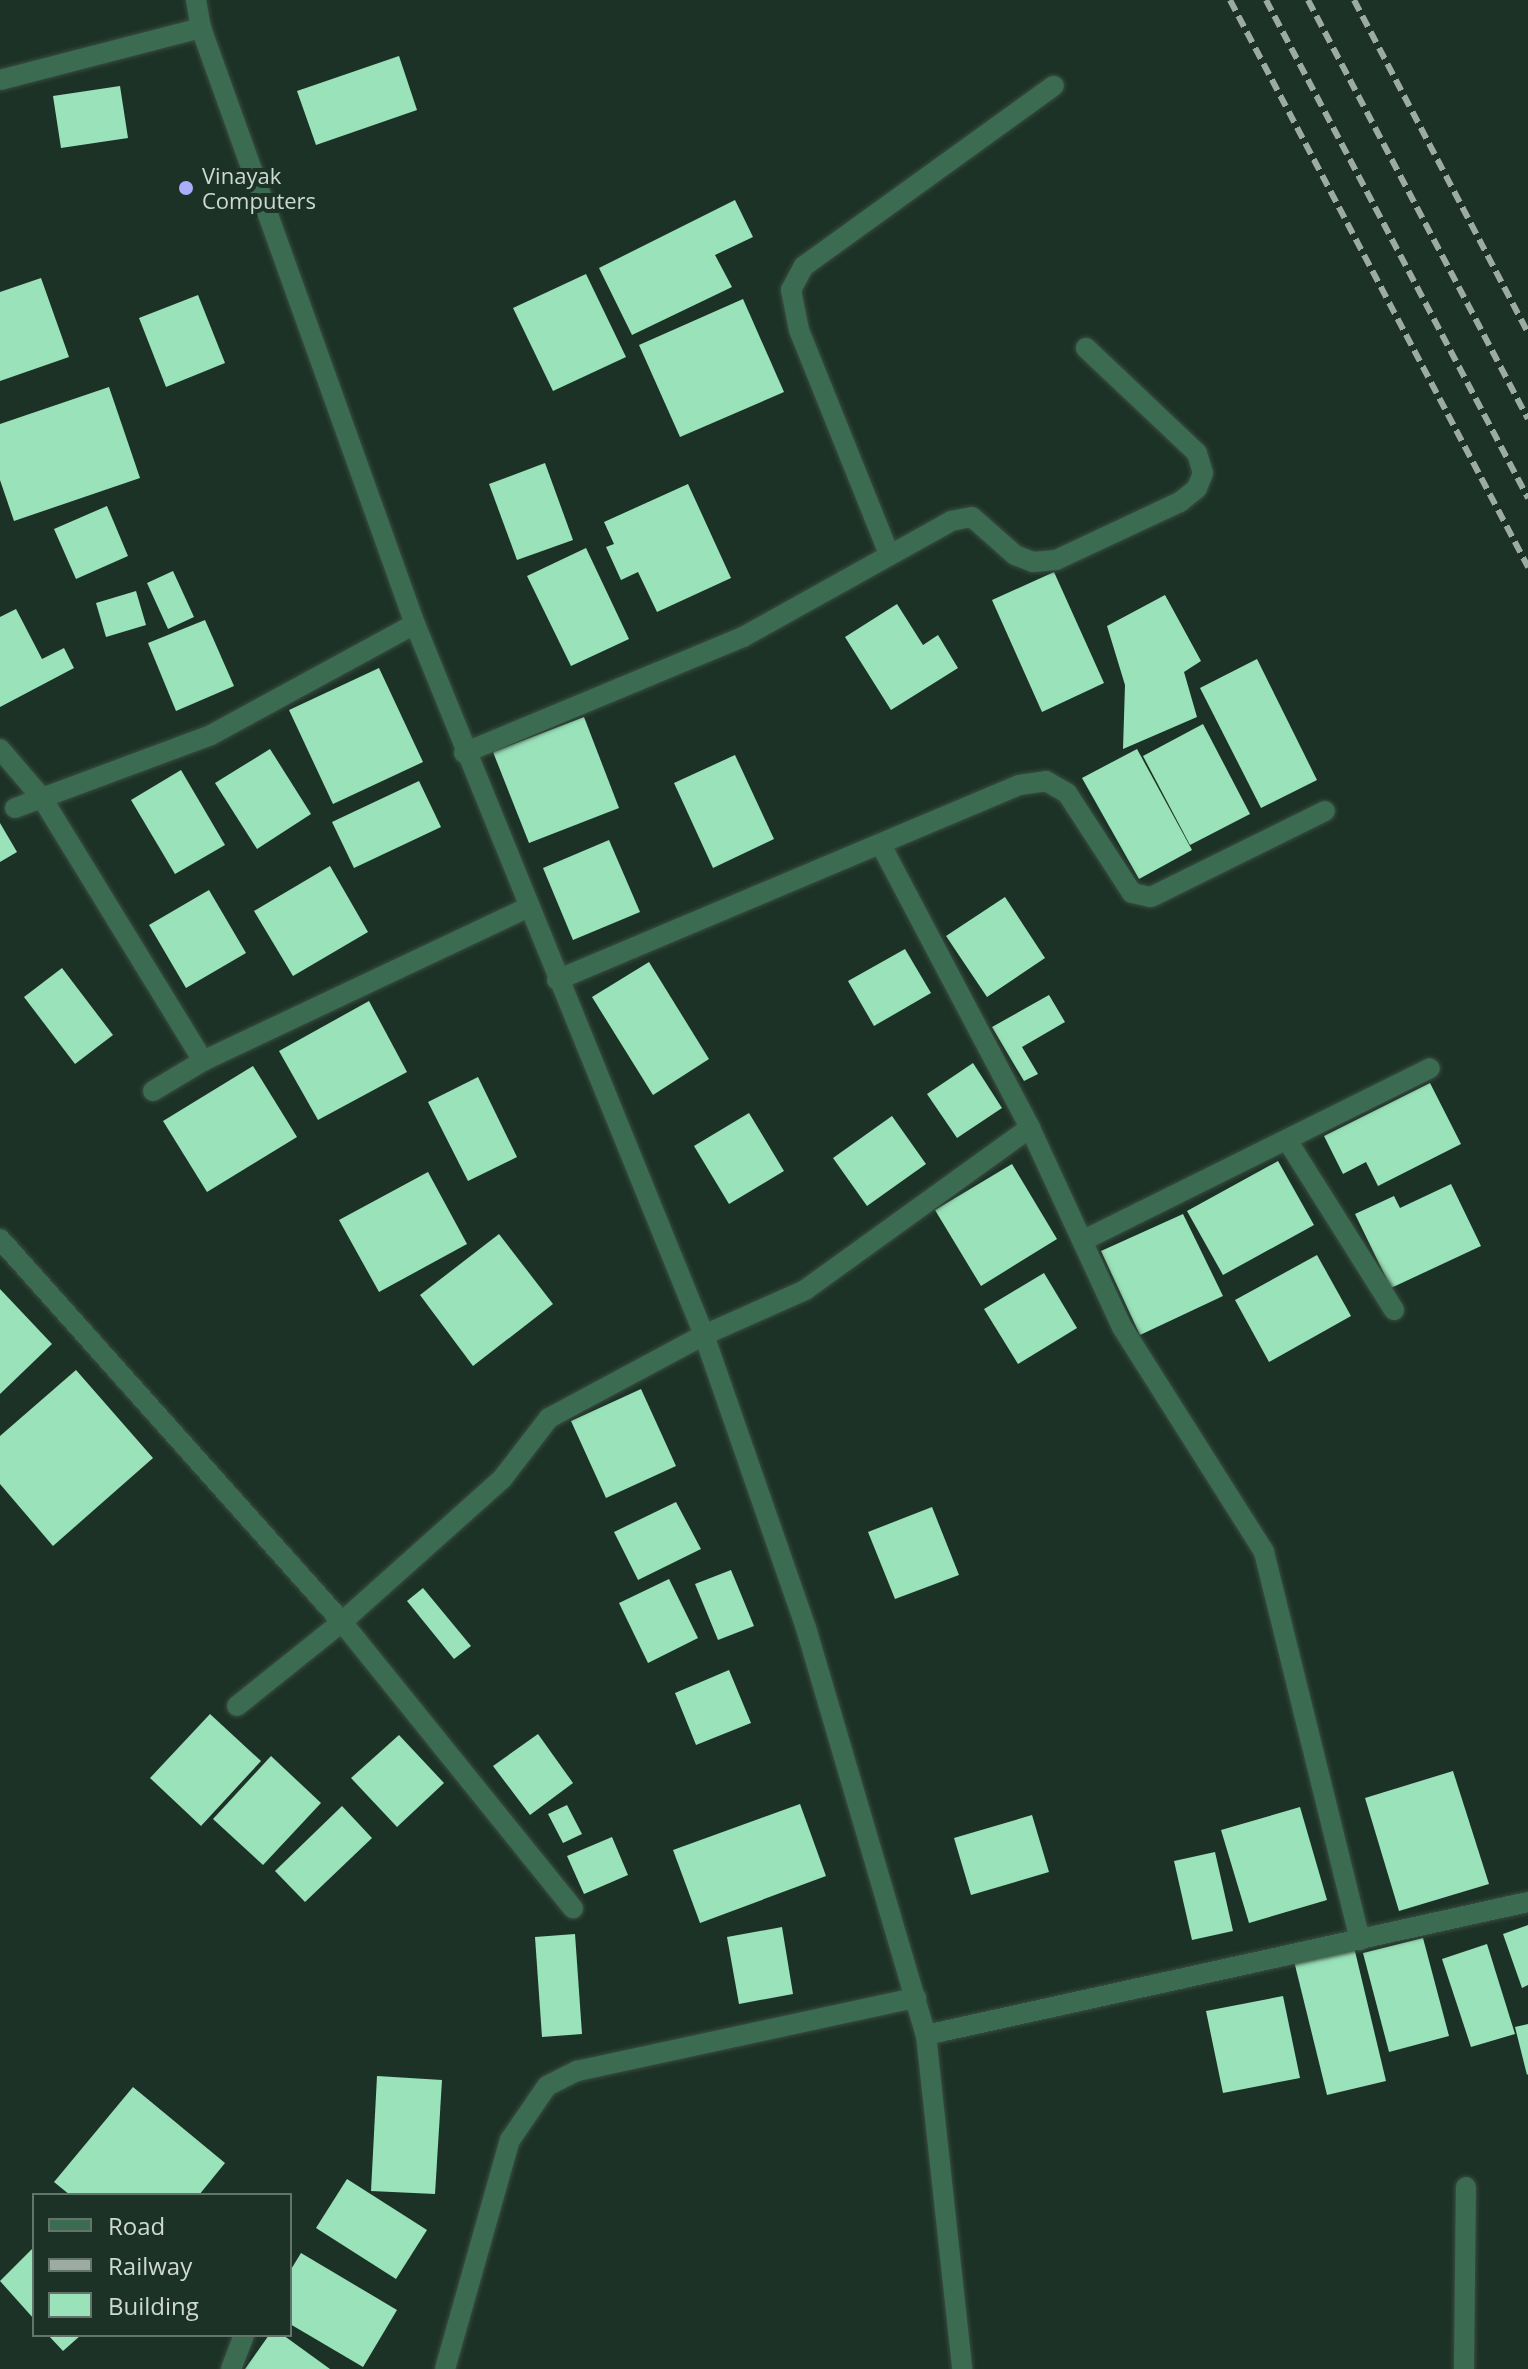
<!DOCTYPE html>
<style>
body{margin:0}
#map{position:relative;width:1528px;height:2369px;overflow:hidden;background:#1d3226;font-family:"Open Sans",sans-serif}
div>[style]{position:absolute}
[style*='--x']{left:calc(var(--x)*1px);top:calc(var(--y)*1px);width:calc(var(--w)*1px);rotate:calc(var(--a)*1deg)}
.building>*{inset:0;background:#9ae2b9}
.roads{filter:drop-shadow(0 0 2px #394d42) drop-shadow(0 0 2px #394d42)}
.minor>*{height:20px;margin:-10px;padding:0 10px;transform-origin:10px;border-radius:10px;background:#3b6c51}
.rail>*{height:6px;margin-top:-3px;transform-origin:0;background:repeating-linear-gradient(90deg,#9daca3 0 12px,transparent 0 18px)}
.dots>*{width:22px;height:22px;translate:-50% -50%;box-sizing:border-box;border:4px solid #1d3226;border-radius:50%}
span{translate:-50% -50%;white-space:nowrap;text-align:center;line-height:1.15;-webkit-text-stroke:8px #1d3226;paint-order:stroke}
.poi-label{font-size:22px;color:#cddad2}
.left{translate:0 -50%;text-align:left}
.legend{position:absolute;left:32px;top:2193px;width:260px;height:144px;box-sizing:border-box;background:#1d3226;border:2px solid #63756b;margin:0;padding:10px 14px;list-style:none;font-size:24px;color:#cddad2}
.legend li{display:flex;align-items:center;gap:16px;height:40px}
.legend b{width:40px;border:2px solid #63756b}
</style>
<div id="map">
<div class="building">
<div style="clip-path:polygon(399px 56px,417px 110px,316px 145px,297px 91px)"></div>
<div style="clip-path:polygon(120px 86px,128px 138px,61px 148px,53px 96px)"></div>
<div style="clip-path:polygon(735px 200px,753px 237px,715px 255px,732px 287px,632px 335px,599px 268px)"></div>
<div style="clip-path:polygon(586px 274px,626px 357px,553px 391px,513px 308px)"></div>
<div style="clip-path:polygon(41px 278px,69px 357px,0 381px,0 292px)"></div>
<div style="clip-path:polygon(198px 295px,225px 363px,166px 387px,139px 318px)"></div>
<div style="clip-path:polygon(743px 299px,784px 392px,680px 437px,639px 345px)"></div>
<div style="clip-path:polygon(109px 387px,140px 478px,14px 521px,0 480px,0 424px)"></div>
<div style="clip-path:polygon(545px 463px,573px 540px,517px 560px,489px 484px)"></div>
<div style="clip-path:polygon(688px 484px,731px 578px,657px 612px,638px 572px,621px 580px,606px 547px,614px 544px,604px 522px)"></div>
<div style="clip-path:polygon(107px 506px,128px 556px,76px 579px,54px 529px)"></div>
<div style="clip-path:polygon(586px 548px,629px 639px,571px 666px,527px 576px)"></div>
<div style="clip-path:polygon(173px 571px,194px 617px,168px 629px,147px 583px)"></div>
<div style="clip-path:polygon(1054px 572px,1104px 683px,1042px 712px,992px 600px)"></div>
<div style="clip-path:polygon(136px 591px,146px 625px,106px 637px,96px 603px)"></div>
<div style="clip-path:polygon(1165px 595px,1201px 661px,1184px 672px,1197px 717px,1123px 749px,1125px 685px,1107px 626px)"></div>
<div style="clip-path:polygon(897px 604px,923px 645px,938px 635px,958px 668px,891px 710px,845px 637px)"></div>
<div style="clip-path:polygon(16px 609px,42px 659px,64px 648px,74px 668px,0 707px,0 617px)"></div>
<div style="clip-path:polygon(205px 620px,234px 686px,176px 711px,148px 643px)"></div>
<div style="clip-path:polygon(1257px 659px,1317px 780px,1261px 808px,1200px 688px)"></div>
<div style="clip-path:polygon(379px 668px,423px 762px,333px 804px,289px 710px)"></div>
<div style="clip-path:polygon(584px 717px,619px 808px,529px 843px,493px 752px)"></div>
<div style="clip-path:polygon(1203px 724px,1250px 814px,1190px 845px,1143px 756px)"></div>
<div style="clip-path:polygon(270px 749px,311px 814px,257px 849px,215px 783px)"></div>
<div style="clip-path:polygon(1137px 749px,1192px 850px,1139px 879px,1082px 778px)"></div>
<div style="clip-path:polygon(735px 755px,774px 839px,713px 868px,674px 783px)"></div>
<div style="clip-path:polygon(181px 770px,225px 845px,175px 874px,131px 800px)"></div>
<div style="clip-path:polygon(419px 781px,441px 827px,354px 868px,332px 822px)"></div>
<div style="clip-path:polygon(0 823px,17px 852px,0 862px)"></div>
<div style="clip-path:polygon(609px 840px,640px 912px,573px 940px,543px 868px)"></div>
<div style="clip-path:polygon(330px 866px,368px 932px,293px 976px,254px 911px)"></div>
<div style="clip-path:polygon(209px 890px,246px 953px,186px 988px,149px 925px)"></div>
<div style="clip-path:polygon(1005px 897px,1045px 958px,987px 997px,946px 936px)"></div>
<div style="clip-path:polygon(905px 949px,931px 993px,874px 1026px,848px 981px)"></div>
<div style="clip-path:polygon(649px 962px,709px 1059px,653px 1095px,592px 997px)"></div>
<div style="clip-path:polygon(62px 968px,113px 1035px,75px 1064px,24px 997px)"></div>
<div style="clip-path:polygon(1049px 995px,1065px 1022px,1022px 1047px,1038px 1074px,1024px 1081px,992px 1027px)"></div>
<div style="clip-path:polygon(369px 1001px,407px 1072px,318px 1120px,279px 1051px)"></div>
<div style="clip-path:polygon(973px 1063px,1002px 1108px,957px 1138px,927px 1094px)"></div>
<div style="clip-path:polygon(253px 1066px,297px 1137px,207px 1192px,163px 1121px)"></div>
<div style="clip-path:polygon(478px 1077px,517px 1157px,468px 1181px,428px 1102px)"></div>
<div style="clip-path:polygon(1430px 1083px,1461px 1144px,1378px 1186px,1366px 1162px,1343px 1174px,1324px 1136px)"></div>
<div style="clip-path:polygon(749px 1113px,784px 1171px,729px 1204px,694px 1146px)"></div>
<div style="clip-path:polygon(892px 1116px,926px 1164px,867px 1206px,833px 1158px)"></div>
<div style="clip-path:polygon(1278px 1161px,1314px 1225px,1223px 1275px,1187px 1211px)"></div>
<div style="clip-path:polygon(1012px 1164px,1057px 1239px,981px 1286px,935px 1210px)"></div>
<div style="clip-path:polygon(428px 1172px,467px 1244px,379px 1292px,339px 1220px)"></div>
<div style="clip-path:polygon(1451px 1184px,1481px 1246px,1391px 1288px,1355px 1214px,1394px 1196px,1400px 1208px)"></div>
<div style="clip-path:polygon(1183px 1214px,1223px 1296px,1140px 1335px,1101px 1251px)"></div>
<div style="clip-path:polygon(499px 1234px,553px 1304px,473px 1366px,420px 1295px)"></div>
<div style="clip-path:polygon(1317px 1255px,1351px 1316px,1269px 1362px,1235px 1300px)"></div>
<div style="clip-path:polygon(1044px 1273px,1077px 1328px,1018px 1364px,984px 1309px)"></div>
<div style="clip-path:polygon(0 1289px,52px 1344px,0 1394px)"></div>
<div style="clip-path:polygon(76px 1370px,153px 1458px,53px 1546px,0 1484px,0 1436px)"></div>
<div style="clip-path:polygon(641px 1389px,676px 1466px,606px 1498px,571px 1421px)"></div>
<div style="clip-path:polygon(676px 1502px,701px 1549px,638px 1580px,614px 1532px)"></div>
<div style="clip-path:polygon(932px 1507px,959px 1575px,895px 1599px,868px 1532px)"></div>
<div style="clip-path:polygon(731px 1570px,754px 1626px,718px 1640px,695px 1584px)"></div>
<div style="clip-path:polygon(669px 1579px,698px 1638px,648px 1663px,619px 1603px)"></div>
<div style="clip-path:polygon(423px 1588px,471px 1646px,454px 1659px,407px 1601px)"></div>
<div style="clip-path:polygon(729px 1670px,751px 1723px,696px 1745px,675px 1693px)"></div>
<div style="clip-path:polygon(210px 1714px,261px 1761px,201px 1826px,150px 1778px)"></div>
<div style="clip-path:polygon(538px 1734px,573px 1783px,530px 1815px,493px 1766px)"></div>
<div style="clip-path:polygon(399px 1735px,444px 1783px,397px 1827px,351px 1778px)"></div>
<div style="clip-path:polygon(271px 1756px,321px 1803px,263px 1865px,213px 1819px)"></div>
<div style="clip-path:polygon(1453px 1771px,1489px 1884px,1399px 1911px,1365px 1798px)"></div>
<div style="clip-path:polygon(800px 1804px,826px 1876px,700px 1923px,673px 1850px)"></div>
<div style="clip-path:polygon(567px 1805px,582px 1834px,563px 1843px,548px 1814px)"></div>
<div style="clip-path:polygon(342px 1806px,372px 1838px,305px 1902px,275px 1871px)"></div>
<div style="clip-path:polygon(1300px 1807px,1327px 1900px,1249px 1923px,1221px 1830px)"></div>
<div style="clip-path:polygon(1032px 1815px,1049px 1872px,971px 1895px,954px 1838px)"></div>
<div style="clip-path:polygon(612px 1837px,628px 1875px,584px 1894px,567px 1856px)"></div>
<div style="clip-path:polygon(1215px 1852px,1233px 1931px,1192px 1940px,1174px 1861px)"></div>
<div style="clip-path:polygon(1528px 1925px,1528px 1985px,1522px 1988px,1503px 1934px)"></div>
<div style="clip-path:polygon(782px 1927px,793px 1994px,739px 2004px,727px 1937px)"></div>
<div style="clip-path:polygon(575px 1934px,582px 2034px,542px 2037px,535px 1937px)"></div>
<div style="clip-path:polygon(1423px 1938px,1449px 2036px,1389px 2052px,1363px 1953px)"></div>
<div style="clip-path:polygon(1487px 1944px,1515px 2034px,1471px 2047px,1442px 1959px)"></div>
<div style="clip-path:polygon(1354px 1947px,1386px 2081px,1327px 2095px,1294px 1961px)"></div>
<div style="clip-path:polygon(1283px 1996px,1300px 2078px,1223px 2093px,1206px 2011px)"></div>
<div style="clip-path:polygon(1528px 2024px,1528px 2074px,1527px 2075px,1515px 2027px)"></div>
<div style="clip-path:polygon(377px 2076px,442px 2080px,435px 2194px,371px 2191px)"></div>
<div style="clip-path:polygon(133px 2087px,225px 2163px,199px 2195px,70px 2195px,54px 2182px)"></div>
<div style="clip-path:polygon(347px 2179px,427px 2230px,396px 2279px,316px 2228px)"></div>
<div style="clip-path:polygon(34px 2247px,34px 2319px,0 2281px)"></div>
<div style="clip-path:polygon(301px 2253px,397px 2310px,363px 2367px,290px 2324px,290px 2271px)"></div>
<div style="clip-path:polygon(48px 2335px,81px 2335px,63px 2351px)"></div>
<div style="clip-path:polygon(269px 2335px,283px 2335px,330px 2369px,245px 2369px)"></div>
</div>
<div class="roads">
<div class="minor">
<div style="--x:196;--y:0;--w:28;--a:80"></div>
<div style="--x:201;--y:28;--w:633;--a:70.25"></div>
<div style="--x:415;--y:624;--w:767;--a:67.88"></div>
<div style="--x:704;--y:1335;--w:310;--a:70.8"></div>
<div style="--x:806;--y:1628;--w:424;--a:73.6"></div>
<div style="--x:926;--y:2035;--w:336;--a:83.8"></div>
<div style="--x:0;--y:80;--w:208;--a:-14.5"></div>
<div style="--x:889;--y:554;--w:241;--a:-111.9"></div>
<div style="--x:799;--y:330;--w:41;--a:-101.3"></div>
<div style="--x:791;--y:290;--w:27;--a:-62"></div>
<div style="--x:804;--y:266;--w:308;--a:-35.8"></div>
<div style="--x:0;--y:749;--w:65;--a:49.4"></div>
<div style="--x:42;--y:798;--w:308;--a:58.5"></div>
<div style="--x:464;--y:753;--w:302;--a:-22.6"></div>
<div style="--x:743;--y:637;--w:238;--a:-29.1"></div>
<div style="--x:951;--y:521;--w:21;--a:-11"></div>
<div style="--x:972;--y:517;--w:57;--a:41.5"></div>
<div style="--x:1015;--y:555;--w:19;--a:21"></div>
<div style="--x:1033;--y:562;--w:23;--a:-5"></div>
<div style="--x:1056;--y:560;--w:137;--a:-25.1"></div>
<div style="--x:1180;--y:502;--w:22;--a:-39"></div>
<div style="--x:1197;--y:488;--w:16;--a:-68"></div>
<div style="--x:1203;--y:473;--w:21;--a:-107"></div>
<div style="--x:1197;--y:453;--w:153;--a:-136.6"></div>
<div style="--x:15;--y:808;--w:209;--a:-20.4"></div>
<div style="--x:211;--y:735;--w:232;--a:-28.6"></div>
<div style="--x:881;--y:845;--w:320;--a:62.2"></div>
<div style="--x:1030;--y:1128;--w:219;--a:65.2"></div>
<div style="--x:1122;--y:1327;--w:266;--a:57.7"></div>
<div style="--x:1264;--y:1552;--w:400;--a:76.1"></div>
<div style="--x:557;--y:980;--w:501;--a:-22.88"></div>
<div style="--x:1019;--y:785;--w:27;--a:-8"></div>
<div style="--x:1046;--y:781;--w:24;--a:30"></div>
<div style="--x:1067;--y:793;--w:119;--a:57"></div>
<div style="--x:1132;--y:893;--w:19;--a:12"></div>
<div style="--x:1151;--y:897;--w:194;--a:-26.3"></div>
<div style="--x:153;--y:1091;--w:58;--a:-31"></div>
<div style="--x:203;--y:1061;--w:361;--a:-25.3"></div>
<div style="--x:1287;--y:1140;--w:201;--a:57.8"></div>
<div style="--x:0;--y:1239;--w:513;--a:48.24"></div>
<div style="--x:342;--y:1622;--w:368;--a:51.1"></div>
<div style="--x:1084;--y:1240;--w:386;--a:-26.4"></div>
<div style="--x:237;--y:1706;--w:134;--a:-38.7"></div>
<div style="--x:342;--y:1622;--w:215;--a:-41.8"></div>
<div style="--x:502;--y:1479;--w:77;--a:-52.4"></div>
<div style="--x:549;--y:1418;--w:176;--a:-28.2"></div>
<div style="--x:704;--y:1335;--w:111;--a:-24"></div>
<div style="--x:805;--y:1290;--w:277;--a:-35.8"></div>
<div style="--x:926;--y:2035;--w:617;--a:-12.46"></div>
<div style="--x:231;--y:2369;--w:36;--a:-69"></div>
<div style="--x:445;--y:2369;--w:238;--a:-74.2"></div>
<div style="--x:510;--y:2140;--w:65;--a:-55.6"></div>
<div style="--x:547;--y:2086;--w:34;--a:-27"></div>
<div style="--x:577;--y:2071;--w:347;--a:-12.2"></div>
<div style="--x:1464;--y:2369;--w:182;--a:-89.4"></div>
</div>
</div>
<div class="rail">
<div style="--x:1230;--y:0;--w:641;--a:62.27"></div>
<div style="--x:1266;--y:0;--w:563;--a:62.25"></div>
<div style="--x:1308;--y:0;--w:473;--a:62.3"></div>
<div style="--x:1354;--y:0;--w:376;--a:62.4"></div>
</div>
<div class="dots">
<div style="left:186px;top:188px;background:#abaffb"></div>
</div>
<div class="poi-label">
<span class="left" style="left:202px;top:188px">Vinayak<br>Computers</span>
</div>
<ul class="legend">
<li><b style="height:10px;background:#3b6c51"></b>Road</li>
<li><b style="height:10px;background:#9daca3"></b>Railway</li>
<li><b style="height:22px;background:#9ae2b9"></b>Building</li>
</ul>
</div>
